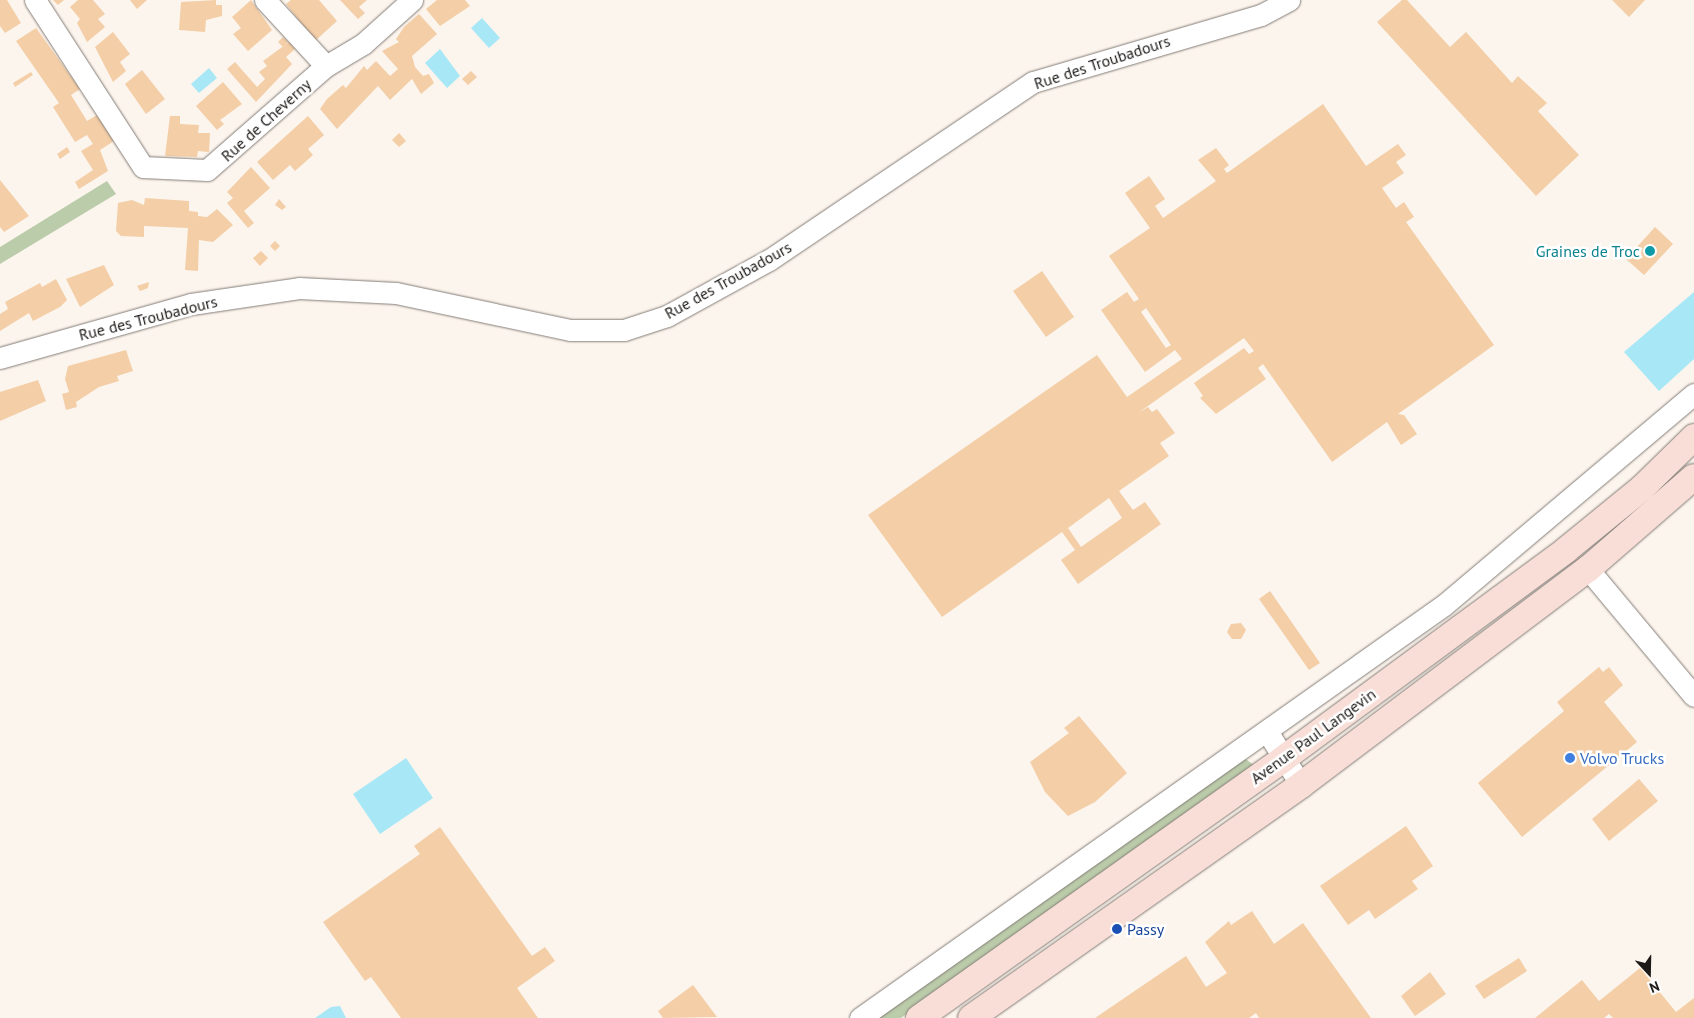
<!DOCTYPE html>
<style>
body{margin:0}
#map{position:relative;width:1694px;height:1018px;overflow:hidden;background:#fcf5ee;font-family:"PT Sans",sans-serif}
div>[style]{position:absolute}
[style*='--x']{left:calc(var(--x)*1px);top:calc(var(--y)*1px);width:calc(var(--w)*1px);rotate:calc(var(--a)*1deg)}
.green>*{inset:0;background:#bca}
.water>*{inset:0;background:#a7e7f6}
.building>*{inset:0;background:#f3cea6}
.roads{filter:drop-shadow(0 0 1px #837c76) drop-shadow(0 0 1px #837c76)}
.minor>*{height:21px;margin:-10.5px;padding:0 10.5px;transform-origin:10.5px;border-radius:10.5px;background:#fff}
.major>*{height:26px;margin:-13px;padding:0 13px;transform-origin:13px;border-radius:13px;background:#f8ded6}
.dots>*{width:14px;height:14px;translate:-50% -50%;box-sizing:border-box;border:2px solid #fff;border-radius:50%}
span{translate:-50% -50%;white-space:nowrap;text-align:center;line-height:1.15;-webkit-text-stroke:5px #fff;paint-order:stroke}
.street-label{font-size:16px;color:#1d1a18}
.culture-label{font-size:16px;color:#0d838f}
.right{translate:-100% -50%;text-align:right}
.shop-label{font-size:16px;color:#366cbe}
.left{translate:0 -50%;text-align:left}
.transit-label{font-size:16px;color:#164399}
.north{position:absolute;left:1624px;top:948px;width:50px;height:50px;-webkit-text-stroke:4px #fff;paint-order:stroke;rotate:159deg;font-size:14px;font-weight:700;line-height:20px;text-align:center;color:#1d1a18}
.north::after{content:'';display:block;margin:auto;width:18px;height:22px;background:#1d1a18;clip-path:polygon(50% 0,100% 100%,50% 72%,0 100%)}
</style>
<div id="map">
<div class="green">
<div style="clip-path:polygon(107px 181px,116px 194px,0 264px,0 247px)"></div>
<div style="clip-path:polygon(1244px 758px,1254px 765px,1250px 773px,901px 1018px,876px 1018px)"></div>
</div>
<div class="water">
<div style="clip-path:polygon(482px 18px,500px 38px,489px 48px,471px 28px)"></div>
<div style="clip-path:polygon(440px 49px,460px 76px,447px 88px,425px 63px)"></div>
<div style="clip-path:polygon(209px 68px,217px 78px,199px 93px,191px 84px)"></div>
<div style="clip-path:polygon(1694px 292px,1694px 359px,1659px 391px,1624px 352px)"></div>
<div style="clip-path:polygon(406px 758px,433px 798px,380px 834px,353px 794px)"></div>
<div style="clip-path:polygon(340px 1006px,346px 1018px,315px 1018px,331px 1007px)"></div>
</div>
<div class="building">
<div style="clip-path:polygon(0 0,7px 0,21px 23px,5px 33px,0 26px)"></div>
<div style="clip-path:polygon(53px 0,64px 0,58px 5px)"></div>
<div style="clip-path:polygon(78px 0,93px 0,105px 14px,98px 19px,105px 27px,87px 42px,77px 23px,80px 19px,70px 7px)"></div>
<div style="clip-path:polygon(130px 0,147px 0,137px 9px)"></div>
<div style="clip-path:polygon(216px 0,216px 5px,222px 5px,222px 16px,206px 20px,205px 32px,179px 30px,181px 2px)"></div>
<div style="clip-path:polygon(251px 0,272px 30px,248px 51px,233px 34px,241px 28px,232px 17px)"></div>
<div style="clip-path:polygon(291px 0,319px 0,337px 21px,315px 41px,286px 4px)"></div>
<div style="clip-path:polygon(340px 0,367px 0,359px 7px,365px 13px,358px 19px)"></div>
<div style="clip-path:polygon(437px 0,465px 0,470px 6px,440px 26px,426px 9px)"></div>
<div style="clip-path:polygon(1402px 0,1407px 0,1450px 47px,1466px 32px,1512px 83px,1518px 76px,1547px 103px,1538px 111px,1579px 155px,1536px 196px,1377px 22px)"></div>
<div style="clip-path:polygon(1612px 0,1645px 0,1629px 17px)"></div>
<div style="clip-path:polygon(419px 14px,437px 34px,412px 56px,415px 67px,423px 76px,429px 74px,434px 83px,421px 94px,412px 79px,390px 100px,378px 86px,337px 129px,320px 109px,327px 99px,343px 85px,346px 88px,364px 66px,367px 70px,376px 61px,390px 76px,398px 69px,382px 51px,399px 42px,396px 39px,404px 27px)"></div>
<div style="clip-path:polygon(36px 28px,80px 89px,71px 95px,87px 121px,97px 115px,114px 141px,100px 150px,108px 171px,79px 189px,75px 182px,93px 170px,81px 151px,93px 144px,87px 135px,75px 142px,53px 107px,59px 103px,16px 41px)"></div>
<div style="clip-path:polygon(113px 32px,130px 54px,120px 62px,126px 71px,113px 82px,95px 47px)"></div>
<div style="clip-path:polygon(283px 37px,288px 42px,283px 47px,278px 42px)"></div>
<div style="clip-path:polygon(289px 42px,295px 49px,286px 57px,292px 64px,256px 102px,227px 69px,235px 62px,257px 87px,265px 79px,259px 72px,267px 66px,263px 61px)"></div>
<div style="clip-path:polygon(142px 70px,165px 99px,146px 114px,125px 84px)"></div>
<div style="clip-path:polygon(471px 71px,477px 77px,468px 85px,462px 79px)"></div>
<div style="clip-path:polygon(31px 72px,33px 75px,15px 87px,13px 83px)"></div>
<div style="clip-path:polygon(223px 82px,242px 104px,220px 120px,224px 124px,217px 130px,196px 106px)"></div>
<div style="clip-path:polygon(evenodd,1323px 104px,1366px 166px,1398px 144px,1406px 155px,1396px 162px,1404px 173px,1382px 188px,1396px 208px,1404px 202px,1414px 217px,1406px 222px,1494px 345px,1398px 414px,1404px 415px,1417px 434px,1401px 445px,1387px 422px,1332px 462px,1263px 364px,1258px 368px,1266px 379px,1216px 414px,1200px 398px,1203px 396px,1194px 383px,1244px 348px,1249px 354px,1254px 351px,1244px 338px,1138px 413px,1148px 407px,1152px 412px,1157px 409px,1175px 433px,1160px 443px,1169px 456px,1119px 491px,1133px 510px,1145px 502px,1161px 524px,1078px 584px,1061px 560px,1075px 550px,1062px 532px,942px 617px,868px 515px,1097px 355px,1127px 397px,1182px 359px,1175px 350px,1145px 372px,1101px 310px,1127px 292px,1134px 302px,1139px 299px,1109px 256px,1150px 228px,1125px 193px,1149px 176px,1165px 199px,1155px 206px,1163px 218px,1216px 181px,1198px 160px,1216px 148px,1229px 165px,1224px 169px,1227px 173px,1323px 104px,1146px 308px,1171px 345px,1166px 348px,1141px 312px,1146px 308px,1323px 104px,1109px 498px,1122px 518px,1081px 547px,1068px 528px,1109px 498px)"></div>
<div style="clip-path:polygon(170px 116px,180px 116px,180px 124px,199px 125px,198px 133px,210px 133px,209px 152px,198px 151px,197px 157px,165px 156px)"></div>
<div style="clip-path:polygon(308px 116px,324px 135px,308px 149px,313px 155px,295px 171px,290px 165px,273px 180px,257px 162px)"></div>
<div style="clip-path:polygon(399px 133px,406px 141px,399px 147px,392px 140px)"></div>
<div style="clip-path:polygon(67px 147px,70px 152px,60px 159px,57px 154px)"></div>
<div style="clip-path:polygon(251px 167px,270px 188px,244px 211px,254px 223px,248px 228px,227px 203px,233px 198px,227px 192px)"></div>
<div style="clip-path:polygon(0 180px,29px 216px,4px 232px,0 227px)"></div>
<div style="clip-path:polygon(145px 198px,189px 201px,189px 211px,198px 212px,198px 216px,207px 217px,217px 209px,233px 225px,213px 242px,199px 240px,198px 271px,185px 270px,188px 228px,144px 226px,144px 237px,121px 236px,116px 231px,118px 203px,132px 200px,144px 205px)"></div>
<div style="clip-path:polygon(279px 199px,286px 207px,282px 210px,275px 205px)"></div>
<div style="clip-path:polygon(1655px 227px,1673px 244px,1644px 275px,1626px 259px)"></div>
<div style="clip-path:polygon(275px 241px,280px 246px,275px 251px,270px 246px)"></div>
<div style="clip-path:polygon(261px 251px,268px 258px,260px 266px,253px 258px)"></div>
<div style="clip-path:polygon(104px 265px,114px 285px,80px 307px,66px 279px)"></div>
<div style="clip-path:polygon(1042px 271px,1074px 317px,1046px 337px,1013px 291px)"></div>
<div style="clip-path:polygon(56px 279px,67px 300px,60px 307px,33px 321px,29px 313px,0 331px,0 314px,8px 309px,5px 302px,40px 283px,42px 287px)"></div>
<div style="clip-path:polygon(149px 282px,148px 288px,140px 291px,137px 286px)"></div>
<div style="clip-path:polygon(126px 350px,133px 371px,117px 376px,119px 381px,99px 387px,76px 402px,77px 407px,66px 410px,62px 394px,69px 392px,65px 379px,68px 366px)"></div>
<div style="clip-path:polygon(38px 380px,46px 401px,0 421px,0 392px)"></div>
<div style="clip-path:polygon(1270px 591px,1320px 663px,1309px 670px,1259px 599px)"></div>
<div style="clip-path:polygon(1241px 623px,1246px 630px,1241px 639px,1232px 639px,1227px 632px,1231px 624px)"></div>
<div style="clip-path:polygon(1599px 667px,1603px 672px,1609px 667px,1623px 685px,1604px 702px,1637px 742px,1522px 837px,1478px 783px,1564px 711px,1557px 702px)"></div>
<div style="clip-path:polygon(1079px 716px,1127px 773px,1095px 802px,1068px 816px,1045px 792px,1030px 762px,1069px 733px,1064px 728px)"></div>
<div style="clip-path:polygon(1639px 779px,1658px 801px,1609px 841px,1592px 819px)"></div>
<div style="clip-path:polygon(1406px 826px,1433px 866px,1412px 881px,1418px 889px,1375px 919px,1369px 910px,1348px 925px,1320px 886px)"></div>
<div style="clip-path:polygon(440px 827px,532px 956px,545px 947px,555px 961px,517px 988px,538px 1018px,401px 1018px,371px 977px,365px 981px,323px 922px,420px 854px,414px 846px)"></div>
<div style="clip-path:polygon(1252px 911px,1274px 944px,1303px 923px,1371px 1018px,1259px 1018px,1256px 1013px,1249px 1018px,1095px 1018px,1186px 956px,1206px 987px,1227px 973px,1205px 942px,1229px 921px,1231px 925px)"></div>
<div style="clip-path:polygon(1519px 958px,1527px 971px,1484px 999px,1475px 986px)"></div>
<div style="clip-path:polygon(1640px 968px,1676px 1012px,1694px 998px,1694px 1018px,1613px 1018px,1609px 1014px,1604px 1018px,1535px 1018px,1582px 980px,1599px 1001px)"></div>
<div style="clip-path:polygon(1430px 972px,1446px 994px,1415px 1016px,1401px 996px)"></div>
<div style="clip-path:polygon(693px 985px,717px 1017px,663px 1018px,658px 1011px)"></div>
</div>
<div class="roads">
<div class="minor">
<div style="--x:35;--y:0;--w:199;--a:57.1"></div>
<div style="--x:143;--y:167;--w:64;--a:2.7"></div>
<div style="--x:207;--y:170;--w:158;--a:-41.2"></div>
<div style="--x:326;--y:66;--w:43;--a:-30.7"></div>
<div style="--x:363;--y:44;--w:66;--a:-41.9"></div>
<div style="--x:265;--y:0;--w:90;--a:47.3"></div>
<div style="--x:0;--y:358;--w:198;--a:-15.8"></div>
<div style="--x:191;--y:304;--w:109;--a:-8.4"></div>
<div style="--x:299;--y:288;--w:97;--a:3"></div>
<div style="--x:396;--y:293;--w:178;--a:12"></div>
<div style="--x:570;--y:330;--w:54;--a:0"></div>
<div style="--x:624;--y:330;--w:45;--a:-18"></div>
<div style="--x:667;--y:316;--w:116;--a:-28.8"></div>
<div style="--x:769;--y:260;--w:318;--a:-34"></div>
<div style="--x:1033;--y:82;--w:238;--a:-16.4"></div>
<div style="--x:1261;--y:15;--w:32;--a:-28"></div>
<div style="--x:1588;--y:569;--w:165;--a:50.2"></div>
<div style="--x:1268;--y:733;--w:62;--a:57.6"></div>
<div style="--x:860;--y:1018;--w:715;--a:-35.27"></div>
<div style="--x:1444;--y:605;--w:327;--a:-40.2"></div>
</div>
<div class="major">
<div style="--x:919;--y:1018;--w:447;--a:-35.4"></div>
<div style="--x:1283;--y:759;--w:352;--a:-36.4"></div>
<div style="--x:1566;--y:550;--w:98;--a:-39.2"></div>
<div style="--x:1642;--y:488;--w:73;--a:-44.4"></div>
<div style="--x:971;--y:1018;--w:404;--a:-35.2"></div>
<div style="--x:1301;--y:785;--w:359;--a:-37"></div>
<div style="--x:1588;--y:569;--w:140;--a:-41"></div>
</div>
</div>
<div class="dots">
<div style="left:1650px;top:251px;background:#0f9aa8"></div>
<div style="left:1570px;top:758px;background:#3f7fe0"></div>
<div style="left:1117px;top:929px;background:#1a4fb4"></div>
</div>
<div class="street-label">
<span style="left:1102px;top:62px;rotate:-18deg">Rue des Troubadours</span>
<span style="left:266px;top:120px;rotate:-42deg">Rue de Cheverny</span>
<span style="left:728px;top:280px;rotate:-29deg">Rue des Troubadours</span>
<span style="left:148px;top:318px;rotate:-14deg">Rue des Troubadours</span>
<span style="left:1313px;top:736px;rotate:-36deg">Avenue Paul Langevin</span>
</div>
<div class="culture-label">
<span class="right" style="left:1640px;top:251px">Graines de Troc</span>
</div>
<div class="shop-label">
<span class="left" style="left:1580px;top:758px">Volvo Trucks</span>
</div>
<div class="transit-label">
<span class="left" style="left:1127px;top:929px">Passy</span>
</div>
<div class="north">N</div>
</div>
